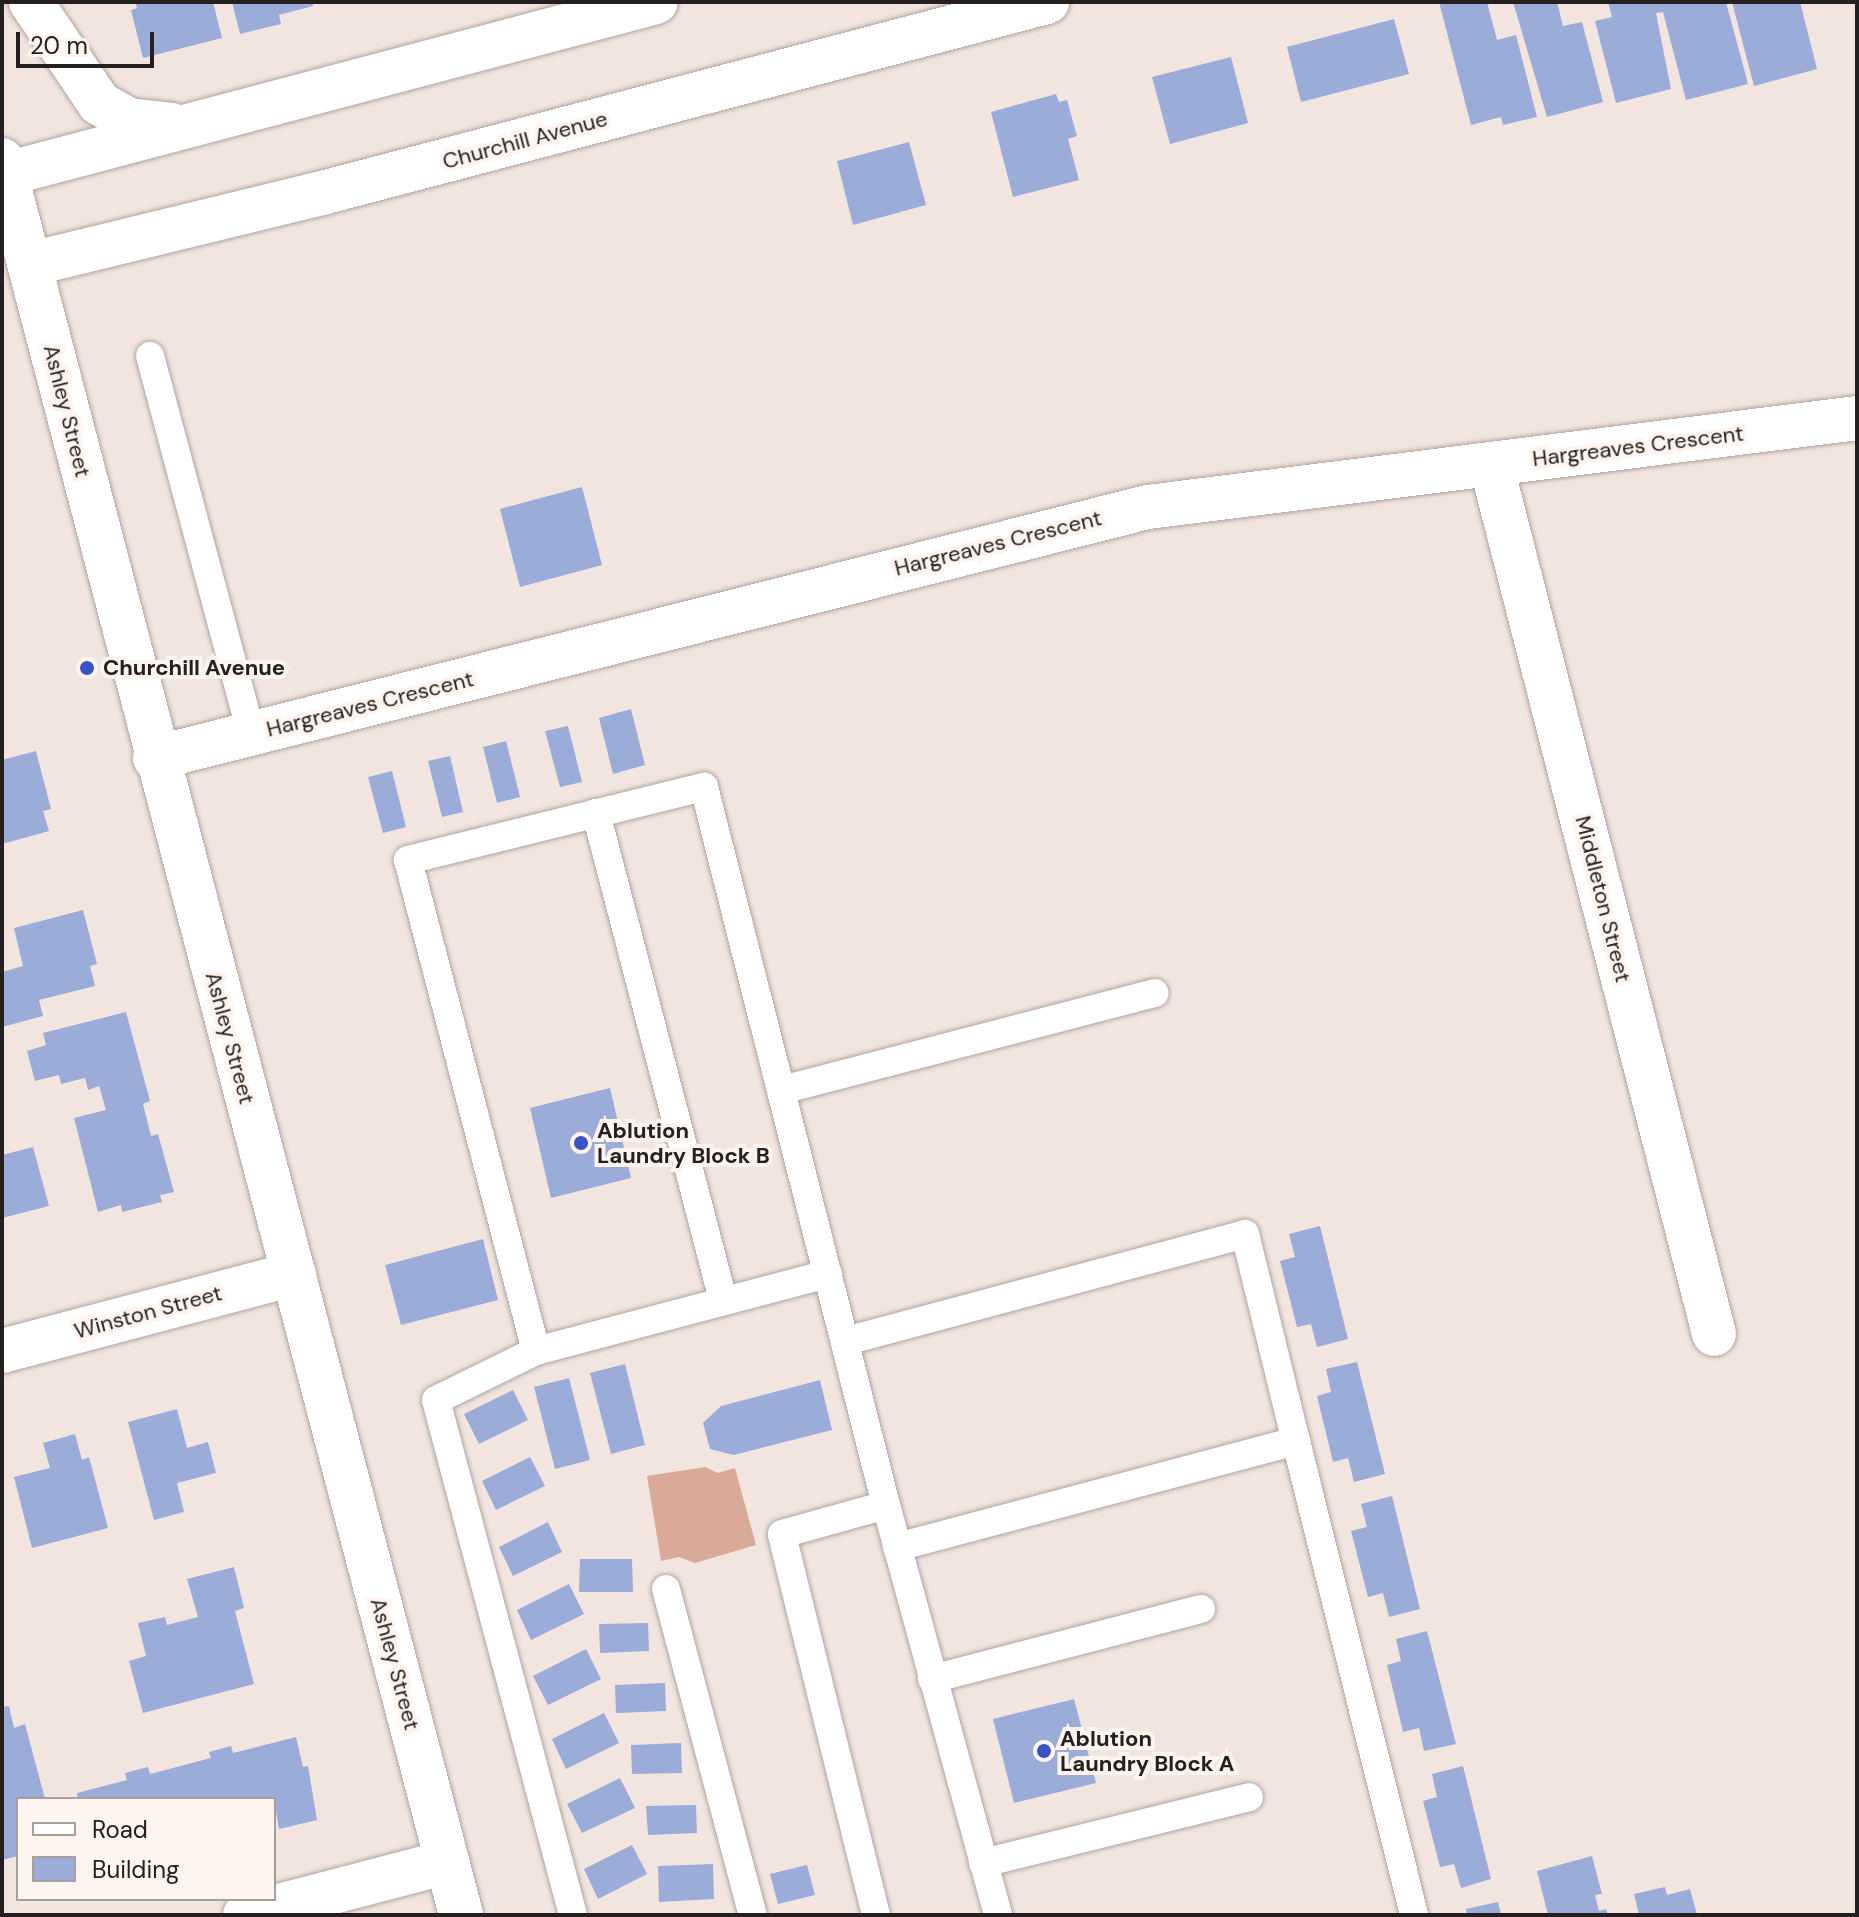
<!DOCTYPE html>
<style>
body{margin:0}
#map{position:relative;width:1859px;height:1917px;overflow:hidden;background:#f2e5e0;font-family:"DM Sans",sans-serif}
div>[style]{position:absolute}
[style*='--x']{left:calc(var(--x)*1px);top:calc(var(--y)*1px);width:calc(var(--w)*1px);rotate:calc(var(--a)*1deg)}
.green>*{inset:0;background:#d9aa97}
.building>*{inset:0;background:#9bacd8}
.roads{filter:drop-shadow(0 0 2px #b0a49f) drop-shadow(0 0 2px #b0a49f)}
.service>*{height:28px;margin:-14px;padding:0 14px;transform-origin:14px;border-radius:14px;background:#fff}
.minor>*{height:44px;margin:-22px;padding:0 22px;transform-origin:22px;border-radius:22px;background:#fff}
.secondary>*{height:44px;margin:-22px;padding:0 22px;transform-origin:22px;border-radius:22px;background:#fff}
.primary>*{height:44px;margin:-22px;padding:0 22px;transform-origin:22px;border-radius:22px;background:#fff}
.dots>*{width:22px;height:22px;translate:-50% -50%;box-sizing:border-box;border:4px solid #fdf3ef;border-radius:50%}
span{translate:-50% -50%;white-space:nowrap;text-align:center;line-height:1.15;-webkit-text-stroke:8px #fdf3ef;paint-order:stroke}
.street-label{font-size:22px;color:#25201f}
.poi-label{font-size:22px;color:#25201f;font-weight:700}
.left{translate:0 -50%;text-align:left}
.frame{position:absolute;inset:0;border:4px solid #25201f;pointer-events:none}
.legend{position:absolute;left:16px;top:1797px;width:260px;height:104px;box-sizing:border-box;background:#fdf3ef;border:2px solid #a79f9c;margin:0;padding:10px 14px;list-style:none;font-size:24px;color:#25201f}
.legend li{display:flex;align-items:center;gap:16px;height:40px}
.legend b{width:40px;border:2px solid #a79f9c}
.scale{position:absolute;left:16px;top:32px;width:138px;height:36px;box-sizing:border-box;border:4px solid #25201f;border-top:0;padding-left:10px;font-size:24px;line-height:28px;white-space:nowrap;color:#25201f;-webkit-text-stroke:6px #fdf3ef;paint-order:stroke}
</style>
<div id="map">
<div class="green">
<div style="clip-path:polygon(705px 1467px,718px 1473px,735px 1468px,756px 1545px,695px 1563px,679px 1557px,661px 1561px,647px 1476px)"></div>
</div>
<div class="building">
<div style="clip-path:polygon(135px 2px,213px 2px,222px 38px,143px 58px,131px 10px,137px 8px)"></div>
<div style="clip-path:polygon(232px 2px,312px 2px,313px 6px,279px 15px,281px 24px,240px 34px)"></div>
<div style="clip-path:polygon(1439px 2px,1487px 2px,1497px 40px,1516px 35px,1537px 117px,1503px 125px,1501px 117px,1471px 125px)"></div>
<div style="clip-path:polygon(1513px 2px,1557px 2px,1563px 26px,1582px 22px,1603px 102px,1547px 117px)"></div>
<div style="clip-path:polygon(1608px 2px,1726px 2px,1748px 84px,1686px 100px,1663px 12px,1656px 13px,1671px 89px,1616px 103px,1595px 21px,1612px 17px)"></div>
<div style="clip-path:polygon(1732px 2px,1800px 2px,1817px 69px,1754px 86px)"></div>
<div style="clip-path:polygon(1394px 19px,1409px 74px,1301px 102px,1287px 47px)"></div>
<div style="clip-path:polygon(1231px 57px,1248px 123px,1170px 144px,1152px 77px)"></div>
<div style="clip-path:polygon(1056px 94px,1059px 102px,1067px 100px,1077px 136px,1068px 139px,1079px 180px,1013px 197px,991px 112px)"></div>
<div style="clip-path:polygon(909px 142px,926px 205px,853px 225px,837px 161px)"></div>
<div style="clip-path:polygon(582px 487px,602px 565px,520px 587px,500px 509px)"></div>
<div style="clip-path:polygon(631px 709px,645px 765px,613px 774px,599px 718px)"></div>
<div style="clip-path:polygon(568px 726px,582px 782px,560px 787px,545px 731px)"></div>
<div style="clip-path:polygon(506px 741px,520px 797px,497px 803px,483px 747px)"></div>
<div style="clip-path:polygon(36px 751px,51px 809px,43px 811px,49px 831px,2px 844px,2px 760px)"></div>
<div style="clip-path:polygon(450px 756px,463px 812px,442px 817px,428px 761px)"></div>
<div style="clip-path:polygon(392px 771px,406px 827px,383px 833px,368px 777px)"></div>
<div style="clip-path:polygon(83px 910px,97px 964px,90px 966px,95px 986px,39px 1000px,43px 1016px,2px 1027px,2px 972px,23px 966px,14px 928px)"></div>
<div style="clip-path:polygon(126px 1012px,150px 1101px,143px 1104px,151px 1136px,158px 1134px,174px 1192px,160px 1195px,162px 1202px,122px 1212px,121px 1205px,98px 1212px,74px 1118px,106px 1110px,99px 1086px,88px 1090px,85px 1078px,61px 1084px,59px 1075px,35px 1081px,27px 1051px,46px 1045px,43px 1033px)"></div>
<div style="clip-path:polygon(610px 1088px,631px 1178px,551px 1198px,530px 1108px)"></div>
<div style="clip-path:polygon(33px 1147px,49px 1206px,2px 1218px,2px 1155px)"></div>
<div style="clip-path:polygon(1320px 1226px,1348px 1339px,1317px 1347px,1311px 1324px,1297px 1327px,1280px 1261px,1295px 1257px,1289px 1234px)"></div>
<div style="clip-path:polygon(483px 1239px,498px 1300px,401px 1325px,385px 1265px)"></div>
<div style="clip-path:polygon(1357px 1362px,1385px 1474px,1354px 1482px,1348px 1458px,1333px 1462px,1317px 1396px,1331px 1392px,1326px 1369px)"></div>
<div style="clip-path:polygon(625px 1364px,645px 1445px,611px 1454px,590px 1373px)"></div>
<div style="clip-path:polygon(569px 1378px,590px 1460px,555px 1469px,534px 1387px)"></div>
<div style="clip-path:polygon(820px 1380px,832px 1430px,734px 1455px,710px 1449px,703px 1423px,721px 1406px)"></div>
<div style="clip-path:polygon(513px 1390px,528px 1420px,479px 1444px,464px 1414px)"></div>
<div style="clip-path:polygon(177px 1409px,187px 1448px,208px 1442px,216px 1473px,177px 1483px,184px 1512px,154px 1520px,128px 1422px)"></div>
<div style="clip-path:polygon(75px 1434px,82px 1460px,89px 1457px,108px 1528px,32px 1548px,14px 1477px,50px 1468px,43px 1443px)"></div>
<div style="clip-path:polygon(530px 1457px,545px 1486px,496px 1510px,482px 1481px)"></div>
<div style="clip-path:polygon(1392px 1496px,1420px 1609px,1389px 1617px,1383px 1593px,1368px 1597px,1351px 1531px,1367px 1527px,1361px 1504px)"></div>
<div style="clip-path:polygon(548px 1522px,562px 1552px,513px 1576px,499px 1547px)"></div>
<div style="clip-path:polygon(580px 1559px,632px 1559px,633px 1592px,579px 1592px)"></div>
<div style="clip-path:polygon(234px 1567px,244px 1608px,235px 1611px,254px 1684px,143px 1713px,129px 1661px,146px 1656px,138px 1623px,165px 1617px,167px 1625px,198px 1617px,187px 1579px)"></div>
<div style="clip-path:polygon(569px 1584px,584px 1614px,531px 1640px,517px 1610px)"></div>
<div style="clip-path:polygon(648px 1623px,649px 1651px,600px 1653px,599px 1624px)"></div>
<div style="clip-path:polygon(1427px 1631px,1456px 1744px,1424px 1751px,1419px 1728px,1403px 1732px,1387px 1665px,1401px 1661px,1396px 1639px)"></div>
<div style="clip-path:polygon(586px 1649px,601px 1679px,548px 1705px,533px 1676px)"></div>
<div style="clip-path:polygon(665px 1683px,666px 1711px,616px 1713px,615px 1685px)"></div>
<div style="clip-path:polygon(1074px 1699px,1096px 1783px,1014px 1803px,993px 1719px)"></div>
<div style="clip-path:polygon(9px 1706px,14px 1728px,25px 1724px,45px 1799px,18px 1799px,18px 1856px,2px 1860px,2px 1707px)"></div>
<div style="clip-path:polygon(604px 1713px,619px 1743px,566px 1769px,552px 1739px)"></div>
<div style="clip-path:polygon(296px 1737px,303px 1767px,308px 1766px,317px 1820px,279px 1829px,274px 1799px,78px 1799px,77px 1793px,127px 1780px,125px 1773px,148px 1767px,150px 1774px,211px 1758px,209px 1752px,231px 1746px,233px 1753px)"></div>
<div style="clip-path:polygon(681px 1743px,682px 1773px,632px 1774px,631px 1745px)"></div>
<div style="clip-path:polygon(1463px 1766px,1491px 1879px,1461px 1888px,1454px 1864px,1440px 1867px,1423px 1801px,1437px 1797px,1432px 1774px)"></div>
<div style="clip-path:polygon(620px 1778px,635px 1808px,582px 1833px,567px 1804px)"></div>
<div style="clip-path:polygon(696px 1805px,697px 1833px,648px 1835px,646px 1806px)"></div>
<div style="clip-path:polygon(632px 1845px,647px 1874px,598px 1899px,584px 1869px)"></div>
<div style="clip-path:polygon(1592px 1856px,1602px 1894px,1595px 1895px,1599px 1911px,1606px 1909px,1608px 1915px,1548px 1915px,1537px 1871px)"></div>
<div style="clip-path:polygon(713px 1864px,714px 1899px,659px 1902px,658px 1866px)"></div>
<div style="clip-path:polygon(807px 1865px,815px 1895px,778px 1904px,770px 1874px)"></div>
<div style="clip-path:polygon(1665px 1887px,1667px 1895px,1690px 1889px,1697px 1915px,1639px 1915px,1634px 1894px)"></div>
<div style="clip-path:polygon(1498px 1902px,1501px 1915px,1467px 1915px,1466px 1909px)"></div>
</div>
<div class="roads">
<div class="service">
<div style="--x:150;--y:356;--w:391;--a:75"></div>
<div style="--x:596;--y:813;--w:503;--a:75.38"></div>
<div style="--x:782;--y:1090;--w:385;--a:-14.6"></div>
<div style="--x:846;--y:1341;--w:413;--a:-15"></div>
<div style="--x:1245;--y:1234;--w:213;--a:76.2"></div>
<div style="--x:1296;--y:1441;--w:413;--a:165.1"></div>
<div style="--x:536;--y:1351;--w:507;--a:-104.61"></div>
<div style="--x:408;--y:860;--w:305;--a:-13.9"></div>
<div style="--x:704;--y:787;--w:741;--a:75.78"></div>
<div style="--x:886;--y:1505;--w:425;--a:74.7"></div>
<div style="--x:1296;--y:1441;--w:488;--a:76"></div>
<div style="--x:666;--y:1589;--w:337;--a:75.1"></div>
<div style="--x:932;--y:1679;--w:278;--a:-14.6"></div>
<div style="--x:983;--y:1863;--w:274;--a:-13.9"></div>
<div style="--x:573;--y:1915;--w:533;--a:-104.9"></div>
<div style="--x:436;--y:1400;--w:111;--a:-26.1"></div>
<div style="--x:536;--y:1351;--w:302;--a:-14.8"></div>
<div style="--x:876;--y:1915;--w:392;--a:-103.9"></div>
<div style="--x:782;--y:1534;--w:108;--a:-15.6"></div>
</div>
<div class="minor">
<div style="--x:1491;--y:464;--w:898;--a:75.62"></div>
<div style="--x:155;--y:758;--w:1024;--a:-14.19"></div>
<div style="--x:1148;--y:507;--w:715;--a:-7.15"></div>
<div style="--x:2;--y:1351;--w:302;--a:-14.8"></div>
<div style="--x:245;--y:1915;--w:209;--a:-14.7"></div>
</div>
<div class="secondary">
<div style="--x:31;--y:2;--w:122;--a:56"></div>
<div style="--x:99;--y:103;--w:34;--a:30"></div>
<div style="--x:128;--y:120;--w:44;--a:6.5"></div>
<div style="--x:6;--y:174;--w:672;--a:-14.82"></div>
<div style="--x:31;--y:264;--w:300;--a:-13.7"></div>
<div style="--x:322;--y:193;--w:750;--a:-14.76"></div>
</div>
<div class="primary">
<div style="--x:2;--y:160;--w:1814;--a:75.34"></div>
</div>
</div>
<div class="dots">
<div style="left:87px;top:668px;background:#3753c5"></div>
<div style="left:581px;top:1143px;background:#3753c5"></div>
<div style="left:1044px;top:1751px;background:#3753c5"></div>
</div>
<div class="street-label">
<span style="left:525px;top:140px;rotate:-15deg">Churchill Avenue</span>
<span style="left:67px;top:411px;rotate:76deg">Ashley Street</span>
<span style="left:1638px;top:446px;rotate:-7deg">Hargreaves Crescent</span>
<span style="left:998px;top:543px;rotate:-14deg">Hargreaves Crescent</span>
<span style="left:370px;top:704px;rotate:-14deg">Hargreaves Crescent</span>
<span style="left:1603px;top:899px;rotate:76deg">Middleton Street</span>
<span style="left:230px;top:1038px;rotate:75deg">Ashley Street</span>
<span style="left:148px;top:1312px;rotate:-15deg">Winston Street</span>
<span style="left:395px;top:1664px;rotate:75deg">Ashley Street</span>
</div>
<div class="poi-label">
<span class="left" style="left:103px;top:668px">Churchill Avenue</span>
<span class="left" style="left:597px;top:1143px">Ablution<br>Laundry Block B</span>
<span class="left" style="left:1060px;top:1751px">Ablution<br>Laundry Block A</span>
</div>
<div class="frame"></div>
<ul class="legend">
<li><b style="height:10px;background:#fff"></b>Road</li>
<li><b style="height:22px;background:#9bacd8"></b>Building</li>
</ul>
<div class="scale">20 m</div>
</div>
